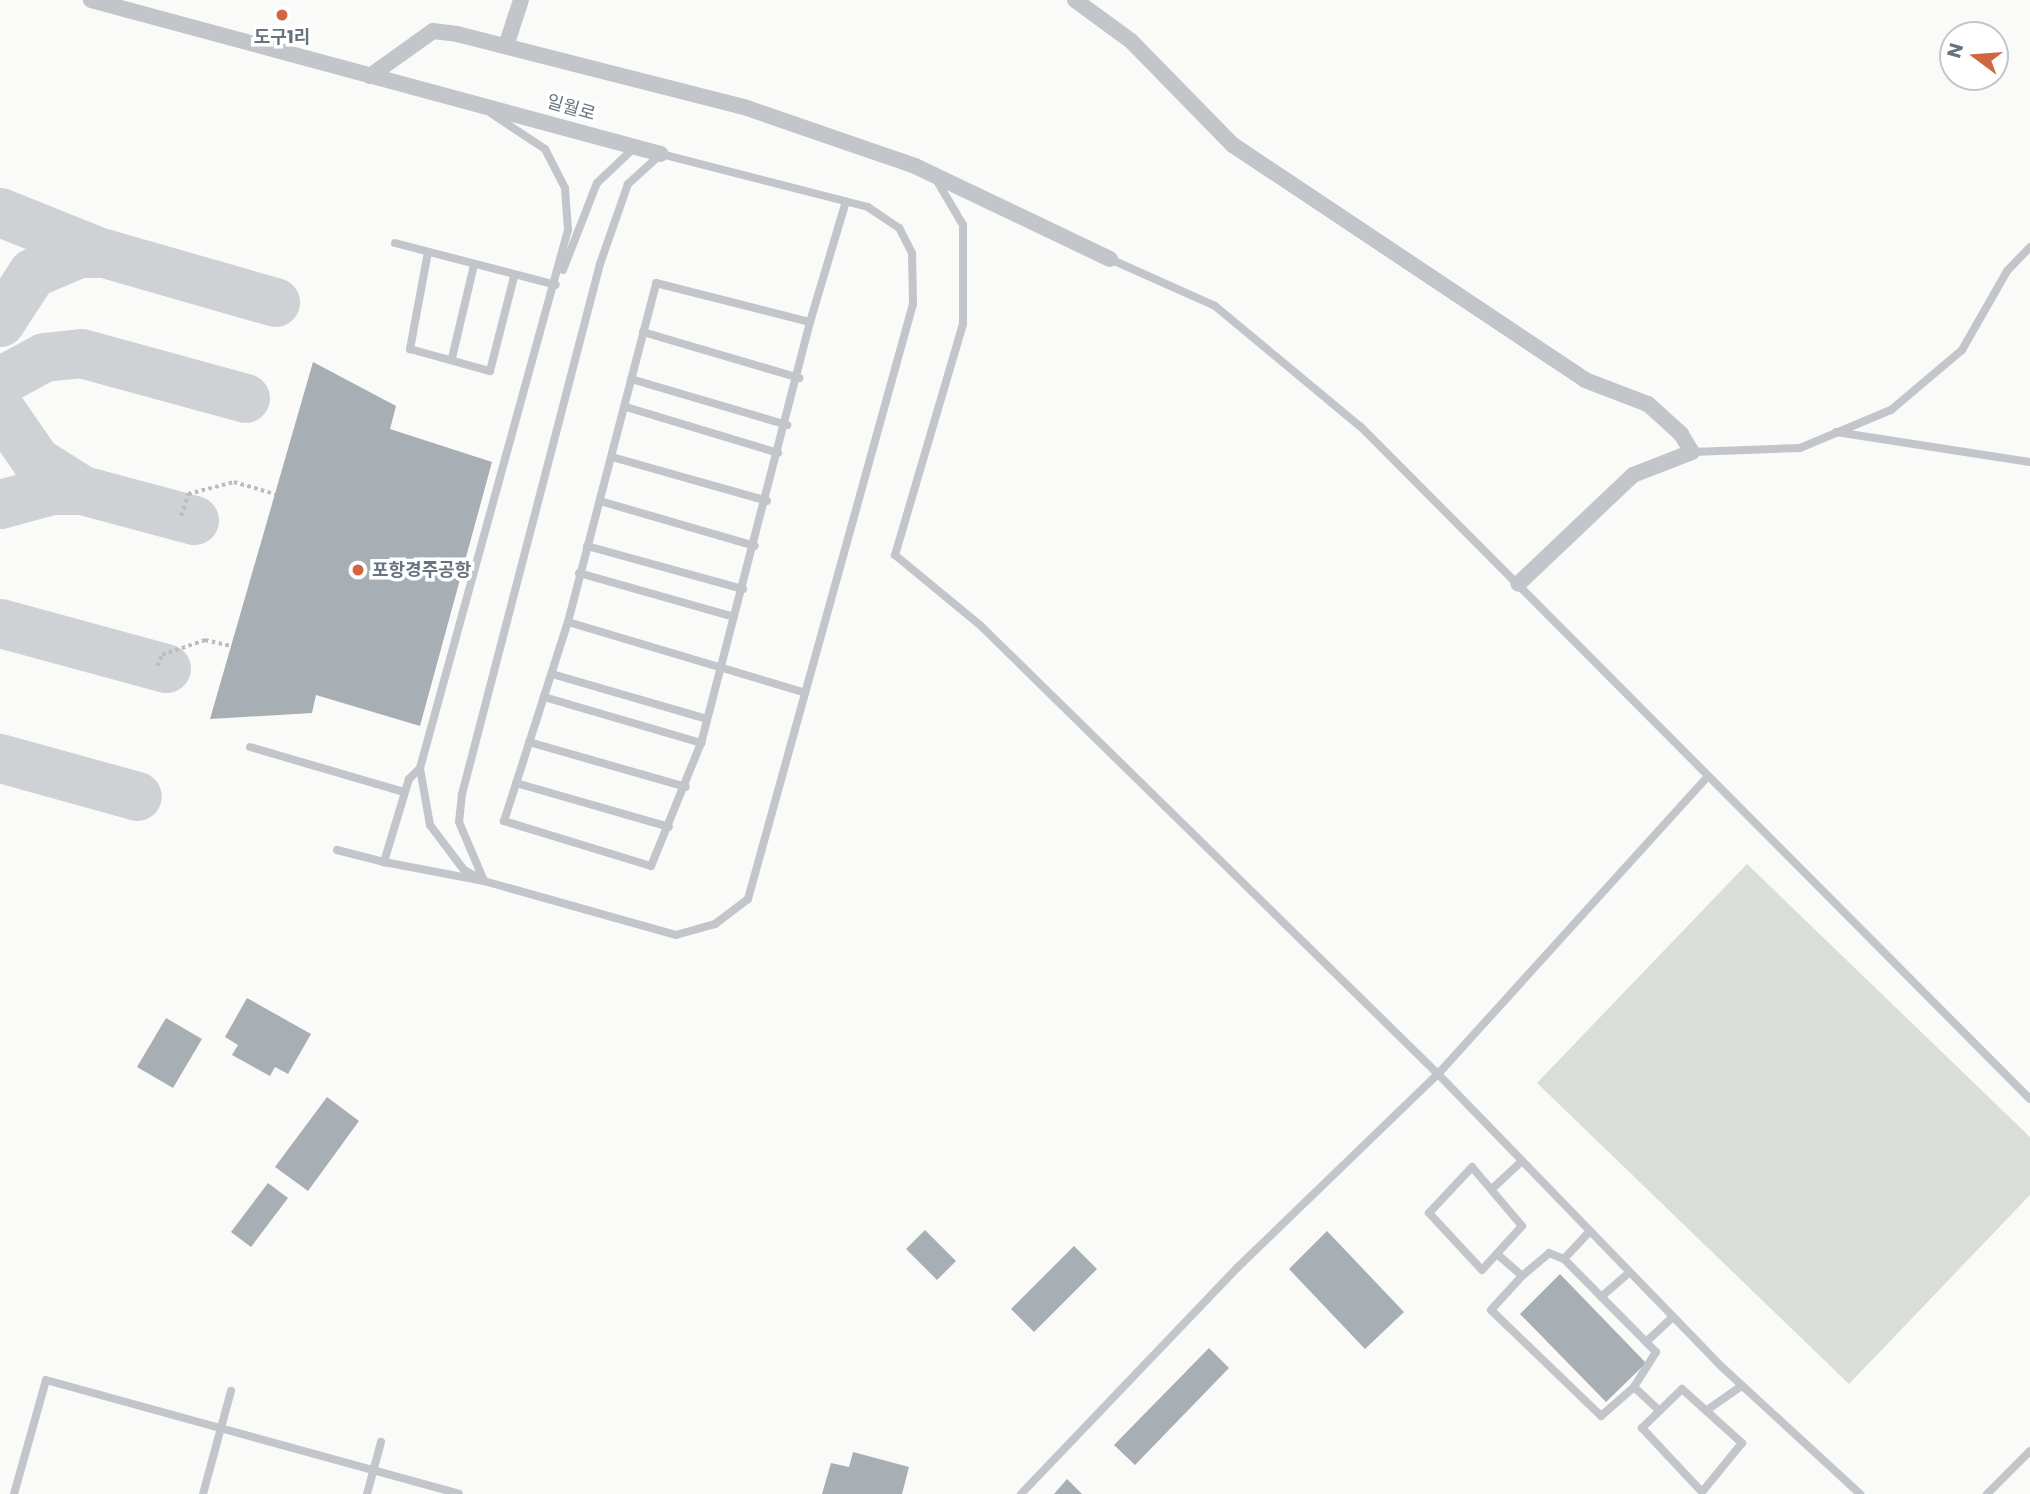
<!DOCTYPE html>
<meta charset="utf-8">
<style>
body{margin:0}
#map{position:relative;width:2030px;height:1494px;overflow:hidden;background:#fafaf8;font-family:Poppins,"Noto Sans KR",sans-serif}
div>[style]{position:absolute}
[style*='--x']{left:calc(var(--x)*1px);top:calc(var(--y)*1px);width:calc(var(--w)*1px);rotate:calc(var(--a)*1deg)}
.green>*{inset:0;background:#daded8}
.taxiway>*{height:49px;margin:-24.5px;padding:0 24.5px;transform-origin:24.5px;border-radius:24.5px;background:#cfd2d4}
.building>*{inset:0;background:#a7aeb4}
.path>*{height:3.5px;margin-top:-1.75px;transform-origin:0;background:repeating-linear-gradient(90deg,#babdc0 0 3.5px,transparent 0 7px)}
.lane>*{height:8px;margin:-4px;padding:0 4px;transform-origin:4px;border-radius:4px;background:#c2c5c9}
.street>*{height:16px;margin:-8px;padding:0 8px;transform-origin:8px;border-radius:8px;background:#c2c5c9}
.dots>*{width:19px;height:19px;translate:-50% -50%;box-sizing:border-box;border:4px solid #fff;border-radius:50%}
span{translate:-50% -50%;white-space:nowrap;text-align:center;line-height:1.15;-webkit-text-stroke:7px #fff;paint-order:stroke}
.poi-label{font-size:18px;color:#677480;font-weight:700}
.left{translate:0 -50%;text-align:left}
.street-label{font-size:18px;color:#677480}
.north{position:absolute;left:1939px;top:21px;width:70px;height:70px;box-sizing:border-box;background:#fff;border:2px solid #c2c7cc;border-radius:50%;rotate:286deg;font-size:19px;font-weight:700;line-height:28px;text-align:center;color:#677480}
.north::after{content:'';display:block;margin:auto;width:24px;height:32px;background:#d16741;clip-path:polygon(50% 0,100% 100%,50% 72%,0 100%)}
</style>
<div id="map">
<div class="green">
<div style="clip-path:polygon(1747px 864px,2030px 1137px,2030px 1195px,1849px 1384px,1537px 1083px)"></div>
</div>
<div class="taxiway">
<div style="--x:0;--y:212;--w:110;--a:21.9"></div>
<div style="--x:0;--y:322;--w:59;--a:-56.9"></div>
<div style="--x:32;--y:273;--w:51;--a:-23.1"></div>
<div style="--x:79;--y:253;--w:25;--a:0"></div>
<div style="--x:104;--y:253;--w:178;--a:16"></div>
<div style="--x:0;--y:381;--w:50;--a:-28.6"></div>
<div style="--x:44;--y:357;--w:37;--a:-6"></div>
<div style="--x:81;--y:353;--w:170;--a:15.3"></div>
<div style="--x:0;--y:409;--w:63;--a:55.3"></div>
<div style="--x:36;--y:461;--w:54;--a:32.2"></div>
<div style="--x:0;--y:504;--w:54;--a:-15.1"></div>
<div style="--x:52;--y:490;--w:30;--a:0"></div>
<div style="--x:82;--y:490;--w:116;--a:15"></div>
<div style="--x:0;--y:623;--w:172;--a:15.2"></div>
<div style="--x:0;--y:758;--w:142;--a:15.5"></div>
</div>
<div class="building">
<div style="clip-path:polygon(313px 362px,396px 406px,390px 429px,492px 462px,420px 726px,316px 695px,312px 713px,210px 719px)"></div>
<div style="clip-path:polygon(247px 998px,311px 1034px,288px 1074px,275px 1067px,270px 1076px,232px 1055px,238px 1045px,225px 1037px)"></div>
<div style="clip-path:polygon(166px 1018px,202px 1039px,173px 1088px,137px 1067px)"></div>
<div style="clip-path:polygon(327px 1097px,359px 1121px,308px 1191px,275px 1167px)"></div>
<div style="clip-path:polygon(268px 1183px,288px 1198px,251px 1247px,231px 1232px)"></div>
<div style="clip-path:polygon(925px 1230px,956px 1261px,937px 1280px,906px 1249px)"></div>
<div style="clip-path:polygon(1327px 1231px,1404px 1312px,1365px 1349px,1289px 1269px)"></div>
<div style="clip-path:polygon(1074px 1246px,1097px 1269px,1034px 1332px,1011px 1309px)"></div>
<div style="clip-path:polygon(1560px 1274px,1646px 1363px,1606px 1402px,1520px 1314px)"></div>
<div style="clip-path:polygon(1209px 1348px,1229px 1368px,1135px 1465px,1114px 1445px)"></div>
<div style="clip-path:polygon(853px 1452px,909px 1467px,902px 1494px,822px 1494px,831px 1463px,849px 1467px)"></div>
<div style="clip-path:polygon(1067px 1479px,1082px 1494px,1054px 1494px)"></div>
</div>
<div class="path">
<div style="--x:181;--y:516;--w:23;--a:-72"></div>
<div style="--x:188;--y:494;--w:48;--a:-14.6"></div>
<div style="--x:234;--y:482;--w:43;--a:16.3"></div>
<div style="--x:157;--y:666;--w:12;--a:-66"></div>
<div style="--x:162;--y:655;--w:46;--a:-19.2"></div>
<div style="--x:205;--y:640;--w:27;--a:13"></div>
</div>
<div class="lane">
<div style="--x:937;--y:181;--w:51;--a:59.4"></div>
<div style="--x:963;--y:225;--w:99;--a:90"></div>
<div style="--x:963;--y:324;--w:241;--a:106.4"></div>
<div style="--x:895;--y:555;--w:112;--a:39.5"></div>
<div style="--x:981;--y:626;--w:640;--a:44.43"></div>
<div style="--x:1438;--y:1074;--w:408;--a:45.9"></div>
<div style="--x:1722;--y:1367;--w:188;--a:42.6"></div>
<div style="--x:395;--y:243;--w:166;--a:14.6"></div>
<div style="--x:428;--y:252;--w:99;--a:100.5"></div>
<div style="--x:410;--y:349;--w:83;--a:15.4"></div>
<div style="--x:490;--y:371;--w:97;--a:-75.7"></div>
<div style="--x:1110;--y:259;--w:115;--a:24.1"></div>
<div style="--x:1215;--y:306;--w:190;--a:39.7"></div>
<div style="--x:1361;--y:427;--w:948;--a:45.13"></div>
<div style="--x:563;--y:270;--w:93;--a:-68.7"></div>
<div style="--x:597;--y:183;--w:50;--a:-43.4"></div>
<div style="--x:656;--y:283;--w:159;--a:14.2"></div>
<div style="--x:810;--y:322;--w:435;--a:104.5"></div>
<div style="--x:701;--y:743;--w:133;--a:112.1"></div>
<div style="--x:651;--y:866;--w:154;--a:-163"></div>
<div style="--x:504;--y:821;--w:209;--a:-72.2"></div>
<div style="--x:568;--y:622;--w:350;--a:-75.4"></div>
<div style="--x:810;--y:322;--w:126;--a:-73.4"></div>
<div style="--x:643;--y:332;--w:163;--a:16.4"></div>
<div style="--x:452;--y:358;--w:96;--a:-76.7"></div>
<div style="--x:631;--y:379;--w:163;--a:16.4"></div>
<div style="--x:626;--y:407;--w:159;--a:16.8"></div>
<div style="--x:1836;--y:432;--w:196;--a:8.8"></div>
<div style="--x:1692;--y:452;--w:108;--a:-2.1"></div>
<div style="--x:1800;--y:448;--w:99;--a:-22.7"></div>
<div style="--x:1891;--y:410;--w:93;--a:-40.2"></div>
<div style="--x:1962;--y:350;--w:91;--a:-60.3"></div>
<div style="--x:2007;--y:271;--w:33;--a:-46"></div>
<div style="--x:612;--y:457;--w:161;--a:15.8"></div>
<div style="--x:600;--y:501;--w:161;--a:16.2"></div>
<div style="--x:587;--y:546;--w:162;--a:15.4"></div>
<div style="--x:579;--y:573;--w:161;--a:15.8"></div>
<div style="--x:568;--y:622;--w:245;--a:16.6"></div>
<div style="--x:552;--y:674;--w:161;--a:16.2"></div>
<div style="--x:544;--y:697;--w:164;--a:16.3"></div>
<div style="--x:529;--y:742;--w:163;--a:16"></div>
<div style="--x:250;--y:747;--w:160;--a:16.3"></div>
<div style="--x:420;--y:768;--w:16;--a:135"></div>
<div style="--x:409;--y:779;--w:87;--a:106.8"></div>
<div style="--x:384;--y:862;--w:102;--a:10.8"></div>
<div style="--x:484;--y:881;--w:199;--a:15.7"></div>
<div style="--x:676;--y:935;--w:41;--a:-15.8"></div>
<div style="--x:715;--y:924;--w:41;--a:-37.1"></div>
<div style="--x:748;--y:899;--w:617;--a:-74.5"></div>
<div style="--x:913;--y:304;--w:51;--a:-91.1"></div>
<div style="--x:912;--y:253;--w:28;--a:-117"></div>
<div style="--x:899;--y:228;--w:37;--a:-146"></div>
<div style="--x:868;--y:207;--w:214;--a:-165.6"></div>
<div style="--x:661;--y:154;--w:45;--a:137.7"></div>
<div style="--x:628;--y:184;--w:85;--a:109.3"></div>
<div style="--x:600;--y:264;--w:548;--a:104.59"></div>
<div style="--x:462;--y:794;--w:28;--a:96"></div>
<div style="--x:459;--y:822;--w:64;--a:67"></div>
<div style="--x:516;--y:783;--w:159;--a:16"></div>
<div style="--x:337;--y:850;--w:49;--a:14.3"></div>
<div style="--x:481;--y:879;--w:19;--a:-152"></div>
<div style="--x:464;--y:870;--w:56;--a:-127.1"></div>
<div style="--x:430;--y:825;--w:58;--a:-100"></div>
<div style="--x:420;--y:768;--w:558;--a:-74.62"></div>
<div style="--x:568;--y:230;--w:42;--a:-94.1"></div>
<div style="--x:565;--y:188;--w:44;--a:-117.1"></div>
<div style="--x:545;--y:149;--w:64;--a:-146.6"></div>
<div style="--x:1472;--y:1167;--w:77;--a:49.7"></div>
<div style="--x:1522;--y:1226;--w:59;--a:132.3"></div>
<div style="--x:1482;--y:1270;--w:78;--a:-132.9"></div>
<div style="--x:1429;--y:1213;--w:63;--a:-46.9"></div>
<div style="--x:1494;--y:1187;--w:38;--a:-43"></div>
<div style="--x:1590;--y:1231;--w:38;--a:133"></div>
<div style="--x:1564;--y:1259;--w:117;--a:45.3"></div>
<div style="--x:1646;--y:1342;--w:37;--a:-43"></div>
<div style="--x:1497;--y:1254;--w:33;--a:41"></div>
<div style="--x:1522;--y:1276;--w:35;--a:-40"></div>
<div style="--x:1549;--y:1253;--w:16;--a:22"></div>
<div style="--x:1522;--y:1276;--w:46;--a:132.4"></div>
<div style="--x:1491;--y:1310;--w:153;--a:43.9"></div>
<div style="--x:1601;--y:1416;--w:44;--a:-41.3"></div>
<div style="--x:1601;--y:1297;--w:37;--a:-41"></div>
<div style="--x:1646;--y:1342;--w:14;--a:45"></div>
<div style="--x:1656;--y:1352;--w:41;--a:122.2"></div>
<div style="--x:1634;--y:1387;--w:35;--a:43"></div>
<div style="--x:1682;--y:1389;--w:81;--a:42"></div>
<div style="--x:1742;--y:1443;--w:63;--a:129.2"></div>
<div style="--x:1702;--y:1492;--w:88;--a:-133.2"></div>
<div style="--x:1642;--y:1428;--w:56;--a:-44.3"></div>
<div style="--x:1710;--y:1408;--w:39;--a:-35"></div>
<div style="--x:14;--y:1494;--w:118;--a:-74.3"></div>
<div style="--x:46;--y:1380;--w:428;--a:15.4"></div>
<div style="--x:203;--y:1494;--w:107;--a:-74.8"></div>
<div style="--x:367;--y:1494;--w:54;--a:-74.9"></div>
<div style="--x:1021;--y:1494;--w:313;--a:-46.3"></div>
<div style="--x:1237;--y:1268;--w:279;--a:-44"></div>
<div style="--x:1438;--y:1074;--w:399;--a:-47.8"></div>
<div style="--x:1987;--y:1494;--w:61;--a:-45"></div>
</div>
<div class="street">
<div style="--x:91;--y:0;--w:590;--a:15.12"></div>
<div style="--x:1075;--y:0;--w:69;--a:36.2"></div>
<div style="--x:1131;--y:41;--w:146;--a:45.6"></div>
<div style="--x:1233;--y:145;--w:423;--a:33.7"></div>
<div style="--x:1585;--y:380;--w:67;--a:20.9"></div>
<div style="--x:1648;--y:404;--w:45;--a:42.3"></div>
<div style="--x:1681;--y:434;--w:21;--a:59"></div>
<div style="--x:1692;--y:452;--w:63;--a:158.7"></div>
<div style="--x:1633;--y:475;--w:158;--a:136.5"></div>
<div style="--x:506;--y:46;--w:48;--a:-71.9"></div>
<div style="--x:370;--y:76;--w:77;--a:-35.5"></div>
<div style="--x:433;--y:31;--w:24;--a:7"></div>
<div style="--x:457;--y:34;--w:299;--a:14.3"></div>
<div style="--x:747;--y:108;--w:178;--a:19"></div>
<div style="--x:915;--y:166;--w:216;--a:25.5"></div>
</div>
<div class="dots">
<div style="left:282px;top:15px;background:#d16741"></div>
<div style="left:358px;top:570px;background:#d16741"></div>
</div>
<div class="poi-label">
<span style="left:282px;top:37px">도구1리</span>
<span class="left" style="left:372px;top:570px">포항경주공항</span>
</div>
<div class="street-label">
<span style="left:571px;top:108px;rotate:16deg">일월로</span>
</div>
<div class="north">N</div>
</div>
